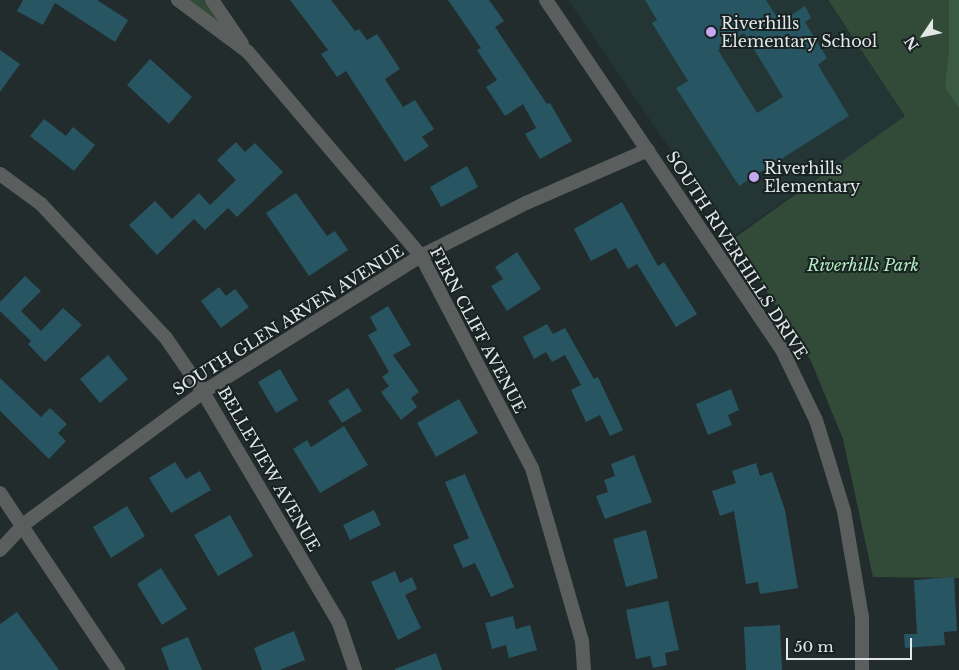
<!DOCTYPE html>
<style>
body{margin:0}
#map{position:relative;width:959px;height:670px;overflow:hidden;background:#232c2c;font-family:"Libre Baskerville",serif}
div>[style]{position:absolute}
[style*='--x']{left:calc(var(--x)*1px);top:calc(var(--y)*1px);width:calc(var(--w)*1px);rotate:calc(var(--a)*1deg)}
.built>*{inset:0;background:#233534}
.green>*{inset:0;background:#324b39}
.forest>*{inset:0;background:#3a5a43}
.building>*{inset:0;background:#275561}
.minor>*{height:14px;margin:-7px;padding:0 7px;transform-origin:7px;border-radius:7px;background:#5a5e5c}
.dots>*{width:14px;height:14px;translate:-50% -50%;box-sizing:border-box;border:2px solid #192222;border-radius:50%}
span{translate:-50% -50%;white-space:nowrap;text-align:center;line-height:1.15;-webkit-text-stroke:4px #192222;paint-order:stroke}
.poi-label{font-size:16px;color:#e2e8e7}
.left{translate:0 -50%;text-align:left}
.street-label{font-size:16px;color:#e2e8e7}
.park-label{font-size:16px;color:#b2ecc0;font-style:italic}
.north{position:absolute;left:899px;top:10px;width:50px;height:50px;-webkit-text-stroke:4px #192222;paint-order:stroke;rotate:236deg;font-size:14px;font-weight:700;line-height:20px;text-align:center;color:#e2e8e7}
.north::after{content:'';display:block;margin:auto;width:18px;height:22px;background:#e2e8e7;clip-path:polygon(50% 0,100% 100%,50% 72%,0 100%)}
.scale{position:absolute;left:786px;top:638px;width:126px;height:22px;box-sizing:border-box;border:2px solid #e2e8e7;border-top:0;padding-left:6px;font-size:15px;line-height:18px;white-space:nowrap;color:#e2e8e7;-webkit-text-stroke:4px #192222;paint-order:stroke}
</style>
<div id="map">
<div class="built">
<div style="clip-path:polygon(568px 0,827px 0,907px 116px,731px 238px)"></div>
</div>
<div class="green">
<div style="clip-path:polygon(184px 0,204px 0,223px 28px)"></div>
<div style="clip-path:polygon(828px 0,959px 0,959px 578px,873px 577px,843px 439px,811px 361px,733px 239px,905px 116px)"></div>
</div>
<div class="forest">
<div style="clip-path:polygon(949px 0,959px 0,959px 108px,945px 87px,949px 52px)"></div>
</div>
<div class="building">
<div style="clip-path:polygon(23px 0,97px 0,128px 20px,115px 42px,55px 3px,43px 25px,17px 11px)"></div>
<div style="clip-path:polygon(290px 0,331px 0,355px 31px,359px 29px,367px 40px,377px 34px,400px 69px,385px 79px,403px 107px,415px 100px,434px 129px,422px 137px,429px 146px,405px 162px,346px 71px,337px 77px,321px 54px,328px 50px)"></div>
<div style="clip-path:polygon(448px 0,489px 0,504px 21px,495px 27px,547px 104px,550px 103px,572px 141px,540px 159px,525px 134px,536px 128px,523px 104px,505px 116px,486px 87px,497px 80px,477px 50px,481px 48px)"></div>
<div style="clip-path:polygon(evenodd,645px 0,766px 0,780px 22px,805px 6px,811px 18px,805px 22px,827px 58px,818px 65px,849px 116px,739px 186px,676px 88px,688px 81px,652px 23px,657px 20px,645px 0,744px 33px,783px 97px,757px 113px,718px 50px,744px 33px)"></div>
<div style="clip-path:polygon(0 50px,20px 64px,0 92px)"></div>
<div style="clip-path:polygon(150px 59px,192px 97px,169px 124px,127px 85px)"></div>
<div style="clip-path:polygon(44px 119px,66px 136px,73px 127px,95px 145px,74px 171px,30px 136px)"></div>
<div style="clip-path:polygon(236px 142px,245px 152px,255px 143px,283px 172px,237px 217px,228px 208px,205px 230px,194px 219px,157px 255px,129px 225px,155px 201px,172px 219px,199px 193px,210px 205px,236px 180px,217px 160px)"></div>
<div style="clip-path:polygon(467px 166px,478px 187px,441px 207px,430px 187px)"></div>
<div style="clip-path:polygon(296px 193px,327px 236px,335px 231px,348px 250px,309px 276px,266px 213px)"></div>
<div style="clip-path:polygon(622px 202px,658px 266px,664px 262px,697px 314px,676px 327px,637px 264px,628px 269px,616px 248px,591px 261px,574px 229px)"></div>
<div style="clip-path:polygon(517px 252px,541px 289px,507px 311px,491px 286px,503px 279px,495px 267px)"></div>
<div style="clip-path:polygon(25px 276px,41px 291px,21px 311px,41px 331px,63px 308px,82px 325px,45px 362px,28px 344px,31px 341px,0 311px,0 302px)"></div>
<div style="clip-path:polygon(219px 287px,226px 296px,235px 289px,249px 307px,221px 328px,201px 301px)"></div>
<div style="clip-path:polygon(388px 306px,411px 345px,393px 355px,419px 392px,411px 398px,417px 407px,401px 420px,381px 392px,389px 386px,382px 377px,389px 372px,368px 335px,377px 330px,370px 317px)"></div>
<div style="clip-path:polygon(547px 324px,553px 334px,565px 328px,594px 379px,598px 377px,623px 430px,610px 436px,600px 415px,586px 422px,571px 390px,581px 385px,565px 355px,552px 362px,546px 352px,534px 359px,523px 337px)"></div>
<div style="clip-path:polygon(108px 355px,128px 379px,100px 403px,80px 379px)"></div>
<div style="clip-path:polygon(280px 369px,298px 400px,276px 413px,258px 382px)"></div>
<div style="clip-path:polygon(0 378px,41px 417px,50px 408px,67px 424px,58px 433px,66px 441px,49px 459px,0 411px)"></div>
<div style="clip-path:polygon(348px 388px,362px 411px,342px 423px,328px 401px)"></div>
<div style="clip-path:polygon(731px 389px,739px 410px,728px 415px,732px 425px,708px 435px,696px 404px)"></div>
<div style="clip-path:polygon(459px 399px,478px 433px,436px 457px,417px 423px)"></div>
<div style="clip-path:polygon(344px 426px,368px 465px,320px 493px,293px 449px,307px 440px,311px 447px)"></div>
<div style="clip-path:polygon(634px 455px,652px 502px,605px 519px,596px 496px,608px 492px,604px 480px,615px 476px,611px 464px)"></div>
<div style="clip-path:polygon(175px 462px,186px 479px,200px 471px,211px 490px,171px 513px,149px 478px)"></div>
<div style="clip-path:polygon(756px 463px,760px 476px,772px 472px,785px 510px,798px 588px,760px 594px,758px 582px,746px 584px,734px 511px,720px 516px,712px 491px,736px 483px,732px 471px)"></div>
<div style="clip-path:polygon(465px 474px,514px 587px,491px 597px,475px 563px,463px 568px,453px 545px,469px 538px,445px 482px)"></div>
<div style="clip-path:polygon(127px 506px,145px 536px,111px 558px,93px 527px)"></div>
<div style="clip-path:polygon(374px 510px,381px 525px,350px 540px,343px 525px)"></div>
<div style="clip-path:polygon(230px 515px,253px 556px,218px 576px,194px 535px)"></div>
<div style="clip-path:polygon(646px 530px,658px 578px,626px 587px,613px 539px)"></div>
<div style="clip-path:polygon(161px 568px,187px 609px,162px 625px,137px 584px)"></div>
<div style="clip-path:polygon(395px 571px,400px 583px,412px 577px,417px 589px,405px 595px,421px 628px,398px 640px,371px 582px)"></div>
<div style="clip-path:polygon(954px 577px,957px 631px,944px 632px,945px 645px,905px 648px,904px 634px,917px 634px,914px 580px)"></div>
<div style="clip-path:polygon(668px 601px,679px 650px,665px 653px,667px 665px,653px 668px,650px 656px,636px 659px,626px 610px)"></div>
<div style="clip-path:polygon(17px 612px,59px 670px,0 670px,0 624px)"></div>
<div style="clip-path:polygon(513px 616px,516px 629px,530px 625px,537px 650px,509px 658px,506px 645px,492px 649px,485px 623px)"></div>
<div style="clip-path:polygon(780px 625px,782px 670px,746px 670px,744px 627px)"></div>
<div style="clip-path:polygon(294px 631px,305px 660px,280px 670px,262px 670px,254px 648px)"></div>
<div style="clip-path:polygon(188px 637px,202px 670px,169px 670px,161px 648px)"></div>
<div style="clip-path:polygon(436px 653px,442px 670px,395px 670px,395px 669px)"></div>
</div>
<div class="minor">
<div style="--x:178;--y:0;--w:87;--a:36.6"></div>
<div style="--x:248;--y:52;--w:267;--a:49.7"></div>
<div style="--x:421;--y:256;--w:239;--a:62.4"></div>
<div style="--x:532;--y:468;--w:180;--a:73.9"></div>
<div style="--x:582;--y:641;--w:29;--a:86"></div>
<div style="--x:212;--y:0;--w:53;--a:55.7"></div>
<div style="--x:546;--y:0;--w:420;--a:56"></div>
<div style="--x:781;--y:348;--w:80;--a:64.1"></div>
<div style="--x:816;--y:420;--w:95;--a:72.9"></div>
<div style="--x:844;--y:511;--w:108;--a:80.4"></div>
<div style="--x:862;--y:617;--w:53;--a:90"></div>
<div style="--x:0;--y:174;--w:51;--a:36.2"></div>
<div style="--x:41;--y:204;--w:183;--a:47"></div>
<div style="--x:166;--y:338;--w:65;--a:55.6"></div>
<div style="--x:203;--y:392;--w:268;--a:59.5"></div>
<div style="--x:339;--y:623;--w:50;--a:71.2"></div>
<div style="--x:0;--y:493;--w:213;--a:56.3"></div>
<div style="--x:0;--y:550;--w:35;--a:-47"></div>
<div style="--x:24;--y:524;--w:222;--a:-36.4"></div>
<div style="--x:203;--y:392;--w:257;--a:-32"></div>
<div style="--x:421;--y:256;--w:118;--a:-26.8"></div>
<div style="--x:526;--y:203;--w:133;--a:-23.5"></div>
</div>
<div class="dots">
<div style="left:711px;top:32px;background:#c5a7f1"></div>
<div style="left:754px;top:177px;background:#c5a7f1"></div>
</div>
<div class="poi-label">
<span class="left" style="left:721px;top:32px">Riverhills<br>Elementary School</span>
<span class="left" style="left:764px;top:177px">Riverhills<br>Elementary</span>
</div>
<div class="street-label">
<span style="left:737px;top:255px;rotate:57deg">SOUTH RIVERHILLS DRIVE</span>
<span style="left:288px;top:320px;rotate:-32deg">SOUTH GLEN ARVEN AVENUE</span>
<span style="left:478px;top:330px;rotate:62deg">FERN CLIFF AVENUE</span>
<span style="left:269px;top:469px;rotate:60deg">BELLEVIEW AVENUE</span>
</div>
<div class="park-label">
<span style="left:863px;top:265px">Riverhills Park</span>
</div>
<div class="north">N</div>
<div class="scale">50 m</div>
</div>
